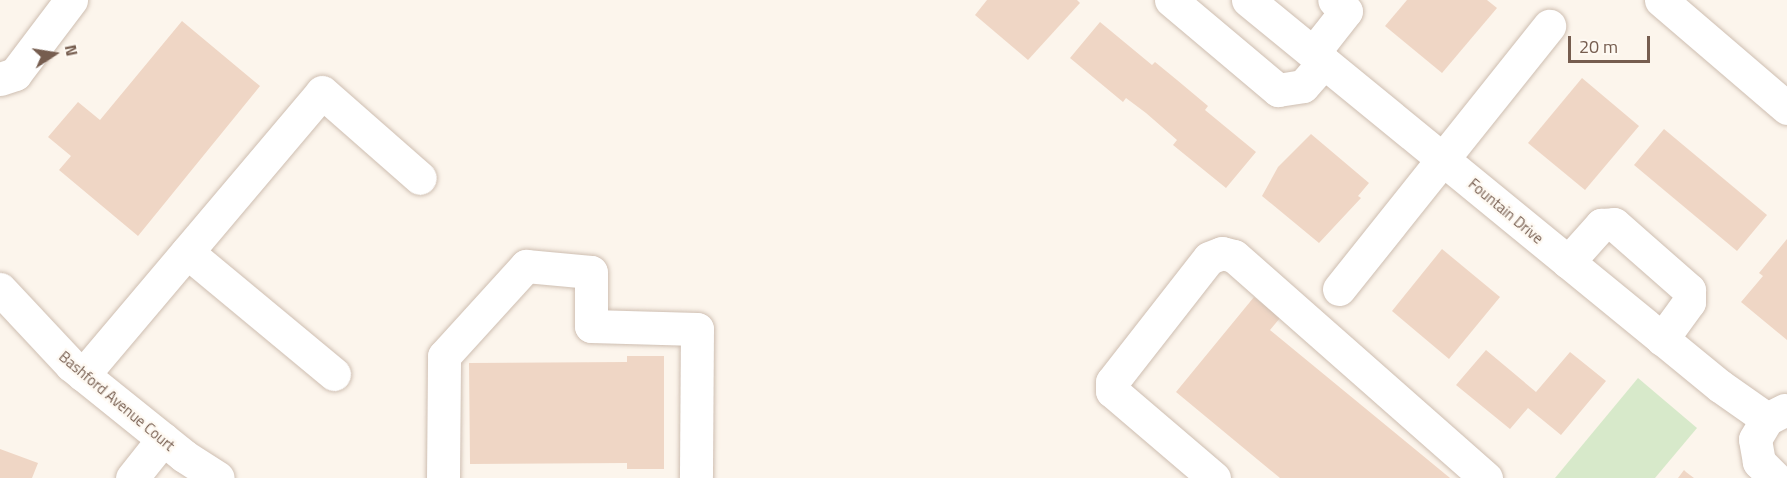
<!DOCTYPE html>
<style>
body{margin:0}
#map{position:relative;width:1787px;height:478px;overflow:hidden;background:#fcf5ec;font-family:"Titillium Web",sans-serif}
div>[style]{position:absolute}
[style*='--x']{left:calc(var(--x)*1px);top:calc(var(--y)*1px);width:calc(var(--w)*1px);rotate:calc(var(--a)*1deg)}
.green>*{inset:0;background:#d7e9ca}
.building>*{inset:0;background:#efd6c5}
.roads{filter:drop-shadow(0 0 2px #cebeb1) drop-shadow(0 0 2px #cebeb1)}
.minor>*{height:33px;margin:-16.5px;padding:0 16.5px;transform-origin:16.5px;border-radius:16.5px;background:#fff}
span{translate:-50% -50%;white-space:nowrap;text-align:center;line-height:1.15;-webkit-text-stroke:4.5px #fef9f2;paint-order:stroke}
.street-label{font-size:15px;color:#765d4f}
.north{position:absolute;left:24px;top:24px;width:60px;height:60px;-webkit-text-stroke:4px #fef9f2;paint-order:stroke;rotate:78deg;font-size:16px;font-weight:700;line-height:24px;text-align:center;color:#765d4f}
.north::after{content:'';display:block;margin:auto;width:21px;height:27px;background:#765d4f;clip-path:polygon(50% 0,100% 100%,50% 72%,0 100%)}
.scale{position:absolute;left:1568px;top:36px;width:82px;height:27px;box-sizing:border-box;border:3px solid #765d4f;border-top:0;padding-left:8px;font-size:18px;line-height:21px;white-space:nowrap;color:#765d4f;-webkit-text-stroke:4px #fef9f2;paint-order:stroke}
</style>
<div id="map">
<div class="green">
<div style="clip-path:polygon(1638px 378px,1697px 428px,1655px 478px,1555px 478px)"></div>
</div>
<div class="building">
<div style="clip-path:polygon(1077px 0,1080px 3px,1028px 60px,975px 15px,987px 0)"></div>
<div style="clip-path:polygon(1407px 0,1487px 0,1497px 8px,1442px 73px,1385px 26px)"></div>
<div style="clip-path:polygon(182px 21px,260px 86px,138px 236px,59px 170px,71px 156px,48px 137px,78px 102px,100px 120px)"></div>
<div style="clip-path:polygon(1100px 22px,1152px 65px,1155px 62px,1177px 80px,1208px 106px,1205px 110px,1256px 152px,1226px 188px,1173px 145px,1177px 140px,1146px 113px,1126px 98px,1123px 102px,1070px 58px)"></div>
<div style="clip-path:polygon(1582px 78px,1639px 126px,1585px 190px,1528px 143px)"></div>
<div style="clip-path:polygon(1664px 129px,1767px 215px,1737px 251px,1634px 165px)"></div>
<div style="clip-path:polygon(1311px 134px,1369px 183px,1358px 196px,1361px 198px,1319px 243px,1262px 196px,1278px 167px)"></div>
<div style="clip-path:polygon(1787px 239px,1787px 340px,1741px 302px,1763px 276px,1759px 273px)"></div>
<div style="clip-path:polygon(1442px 249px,1500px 297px,1449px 359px,1392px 311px)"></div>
<div style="clip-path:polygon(1254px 297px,1280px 318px,1270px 330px,1450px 478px,1280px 478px,1176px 392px)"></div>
<div style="clip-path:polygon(1486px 350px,1536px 392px,1570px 352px,1606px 381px,1561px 435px,1528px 408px,1510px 429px,1456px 385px)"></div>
<div style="clip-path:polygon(627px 356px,664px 356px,664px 469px,627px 469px,627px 463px,470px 464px,469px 363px,627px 362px)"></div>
<div style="clip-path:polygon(0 449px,38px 463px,32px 478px,0 478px)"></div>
<div style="clip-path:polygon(1684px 470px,1686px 472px,1694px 478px,1678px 478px)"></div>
</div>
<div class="roads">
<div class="minor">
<div style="--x:1171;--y:0;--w:140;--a:40.1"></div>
<div style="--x:1278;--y:90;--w:25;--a:-9"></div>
<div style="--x:1303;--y:86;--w:32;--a:-49"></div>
<div style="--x:1248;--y:0;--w:610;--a:39.28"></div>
<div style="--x:1720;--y:386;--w:57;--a:35.1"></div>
<div style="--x:1661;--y:0;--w:166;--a:40.6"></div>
<div style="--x:1313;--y:53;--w:53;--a:-51.8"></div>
<div style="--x:1346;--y:11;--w:16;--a:-137"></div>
<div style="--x:0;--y:79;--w:16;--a:-18"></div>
<div style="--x:15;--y:74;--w:93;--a:-52.9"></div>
<div style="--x:187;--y:252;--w:191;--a:39.7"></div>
<div style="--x:1568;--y:262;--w:50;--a:-48.3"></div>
<div style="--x:1601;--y:225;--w:13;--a:-4"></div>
<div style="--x:1614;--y:224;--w:100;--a:41.3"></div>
<div style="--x:1689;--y:290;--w:12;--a:90"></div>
<div style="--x:1689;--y:302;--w:46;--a:126.1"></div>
<div style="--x:0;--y:289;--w:104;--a:46.9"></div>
<div style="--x:71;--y:365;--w:145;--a:38.8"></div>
<div style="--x:184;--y:456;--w:40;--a:32.9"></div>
<div style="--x:1339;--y:289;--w:337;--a:-51.4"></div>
<div style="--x:83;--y:375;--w:370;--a:-49.8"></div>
<div style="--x:322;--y:92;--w:130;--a:41.3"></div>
<div style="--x:132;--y:478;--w:50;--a:-51.5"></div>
<div style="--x:443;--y:478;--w:122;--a:-89.5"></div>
<div style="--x:444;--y:356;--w:122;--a:-47.7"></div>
<div style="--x:526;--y:266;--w:65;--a:5.3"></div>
<div style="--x:591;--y:272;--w:54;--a:90"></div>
<div style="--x:591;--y:326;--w:106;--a:1.6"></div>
<div style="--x:697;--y:329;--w:149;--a:90.4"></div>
<div style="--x:1214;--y:478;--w:134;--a:-139.5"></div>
<div style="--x:1112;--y:391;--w:9;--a:-90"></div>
<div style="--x:1112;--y:382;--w:157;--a:-52"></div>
<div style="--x:1209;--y:258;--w:14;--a:-21"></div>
<div style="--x:1222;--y:253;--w:12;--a:14"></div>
<div style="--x:1234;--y:256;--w:336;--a:41.4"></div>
<div style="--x:1775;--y:478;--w:23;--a:-135"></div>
<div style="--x:1759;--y:462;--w:23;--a:-100"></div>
<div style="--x:1755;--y:439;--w:23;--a:-59"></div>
<div style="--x:1767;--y:419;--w:20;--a:-27"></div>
</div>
</div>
<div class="street-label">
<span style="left:1506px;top:211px;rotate:40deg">Fountain Drive</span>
<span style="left:117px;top:401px;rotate:40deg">Bashford Avenue Court</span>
</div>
<div class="north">N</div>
<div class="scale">20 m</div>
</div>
